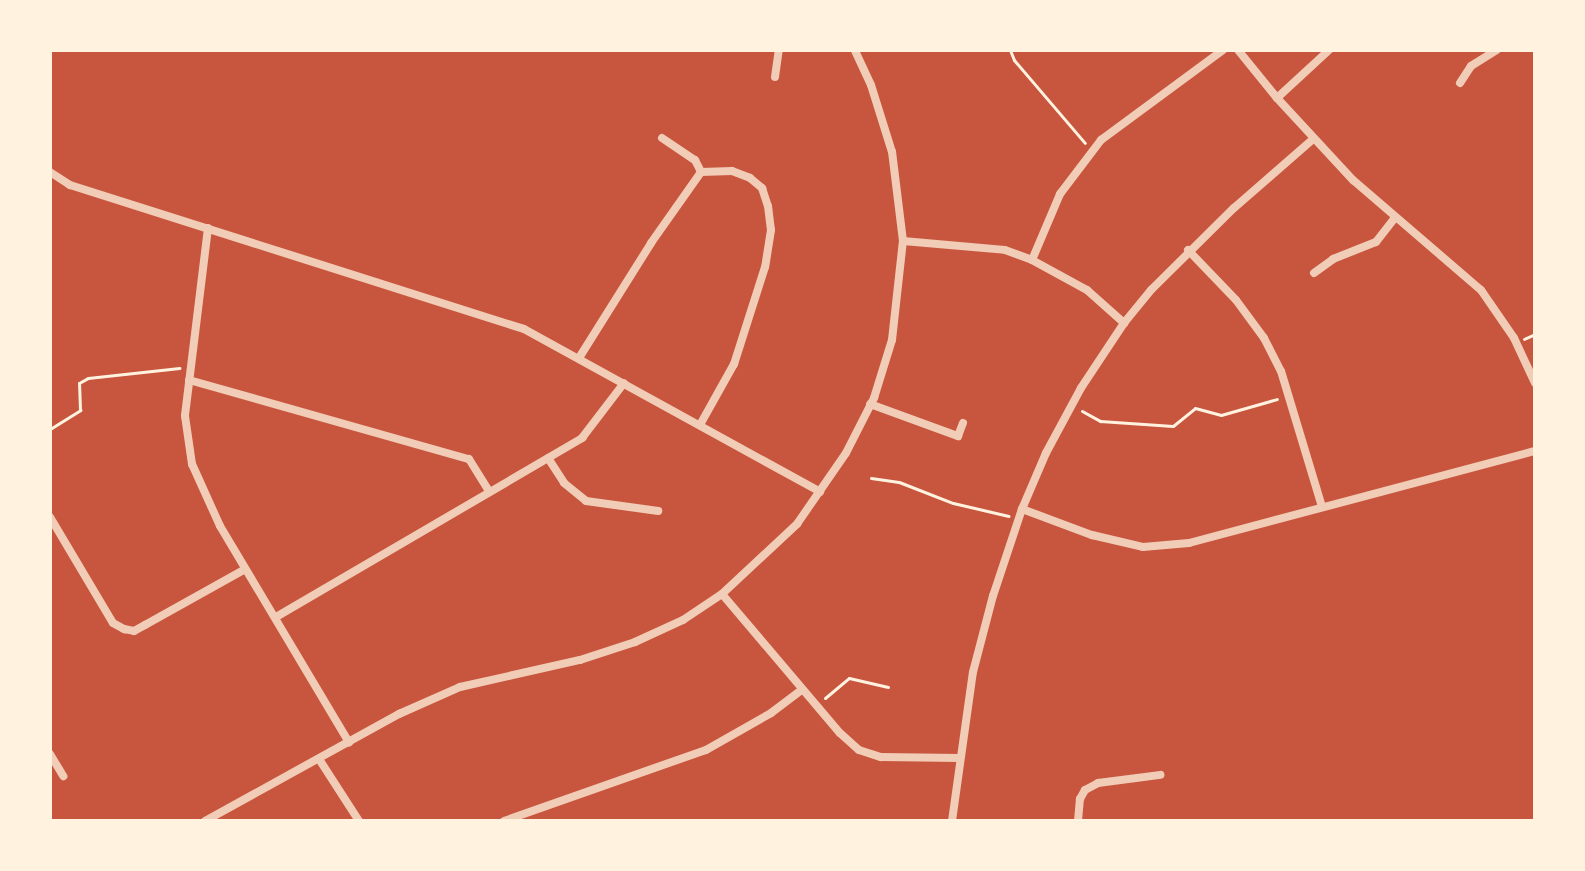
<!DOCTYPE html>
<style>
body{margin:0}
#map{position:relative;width:1585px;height:871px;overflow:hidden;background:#c8553d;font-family:Arial,sans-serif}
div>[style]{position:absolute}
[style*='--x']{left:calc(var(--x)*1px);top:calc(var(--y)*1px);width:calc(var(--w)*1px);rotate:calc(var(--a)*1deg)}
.path>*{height:3px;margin:-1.5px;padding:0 1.5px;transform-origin:1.5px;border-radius:1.5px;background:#fff3e0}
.minor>*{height:8px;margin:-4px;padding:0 4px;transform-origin:4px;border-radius:4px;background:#f1ccb7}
span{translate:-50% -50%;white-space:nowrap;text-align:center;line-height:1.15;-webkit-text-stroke:8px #fff3e0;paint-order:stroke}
.frame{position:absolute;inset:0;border:52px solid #fff3e0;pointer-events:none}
</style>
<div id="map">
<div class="path">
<div style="--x:1010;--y:50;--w:11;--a:68"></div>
<div style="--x:1014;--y:60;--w:109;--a:49.5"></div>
<div style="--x:1524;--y:339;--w:12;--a:-24"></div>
<div style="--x:1082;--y:411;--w:21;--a:29"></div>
<div style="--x:1100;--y:421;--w:73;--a:3.9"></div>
<div style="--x:1173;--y:426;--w:28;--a:-39"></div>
<div style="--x:1195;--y:408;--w:27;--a:15"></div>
<div style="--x:1221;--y:415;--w:58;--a:-15.9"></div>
<div style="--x:50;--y:429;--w:36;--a:-32"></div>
<div style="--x:80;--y:410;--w:27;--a:-92"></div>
<div style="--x:79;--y:383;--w:10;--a:-29"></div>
<div style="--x:88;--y:378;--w:92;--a:-6.3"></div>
<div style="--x:871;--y:478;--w:28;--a:8"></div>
<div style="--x:899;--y:482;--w:58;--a:21.3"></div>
<div style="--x:953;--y:503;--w:57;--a:13.1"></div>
<div style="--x:825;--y:698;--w:31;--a:-40"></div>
<div style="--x:849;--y:678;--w:40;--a:13"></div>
</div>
<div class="minor">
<div style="--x:1238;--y:50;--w:62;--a:50.9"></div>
<div style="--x:1277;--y:98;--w:112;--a:47.2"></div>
<div style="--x:1353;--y:180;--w:169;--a:40.7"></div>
<div style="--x:1481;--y:290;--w:58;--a:55.5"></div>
<div style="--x:1514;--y:338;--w:50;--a:65"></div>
<div style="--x:775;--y:77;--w:27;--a:-82"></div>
<div style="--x:1460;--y:83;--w:20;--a:-57"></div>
<div style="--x:1471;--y:66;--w:31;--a:-32"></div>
<div style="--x:1277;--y:98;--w:71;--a:-42.7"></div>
<div style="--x:662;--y:138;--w:40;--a:34"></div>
<div style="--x:695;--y:160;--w:13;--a:63"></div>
<div style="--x:50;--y:172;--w:24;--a:33"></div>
<div style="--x:70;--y:185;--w:476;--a:17.6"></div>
<div style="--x:524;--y:329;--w:338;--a:28.8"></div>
<div style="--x:208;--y:228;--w:189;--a:97"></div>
<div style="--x:185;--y:416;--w:49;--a:81.7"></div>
<div style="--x:192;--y:464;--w:68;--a:65.7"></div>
<div style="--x:220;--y:526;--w:252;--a:59.2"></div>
<div style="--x:903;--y:241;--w:102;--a:5"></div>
<div style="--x:1005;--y:250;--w:29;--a:20"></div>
<div style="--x:1032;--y:260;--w:63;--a:28.6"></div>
<div style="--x:1087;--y:290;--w:50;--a:41.7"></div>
<div style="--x:1188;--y:250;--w:69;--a:46.2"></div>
<div style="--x:1236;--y:300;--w:47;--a:53.6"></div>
<div style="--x:1264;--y:338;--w:37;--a:63"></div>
<div style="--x:1281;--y:371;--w:142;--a:73.2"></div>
<div style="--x:1032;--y:260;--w:72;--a:-67"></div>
<div style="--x:1060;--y:194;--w:68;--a:-52.8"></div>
<div style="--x:1101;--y:140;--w:152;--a:-36.4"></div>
<div style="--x:1314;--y:273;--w:24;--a:-36"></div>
<div style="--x:1333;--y:259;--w:46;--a:-21.6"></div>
<div style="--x:1376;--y:242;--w:31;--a:-52"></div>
<div style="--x:579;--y:358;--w:136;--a:-57.9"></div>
<div style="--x:651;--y:243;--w:87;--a:-54.8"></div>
<div style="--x:701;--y:172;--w:31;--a:-2"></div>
<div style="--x:732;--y:171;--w:19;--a:21"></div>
<div style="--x:750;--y:178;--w:16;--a:40"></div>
<div style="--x:762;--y:188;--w:19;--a:72"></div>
<div style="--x:768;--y:206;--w:24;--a:83"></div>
<div style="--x:771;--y:230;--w:37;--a:99"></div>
<div style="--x:765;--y:267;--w:102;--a:107.7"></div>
<div style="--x:734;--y:364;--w:68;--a:119.2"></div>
<div style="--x:189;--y:380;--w:291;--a:15.8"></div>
<div style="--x:469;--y:459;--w:36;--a:58"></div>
<div style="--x:870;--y:404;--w:94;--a:20"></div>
<div style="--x:958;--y:436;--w:14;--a:-69"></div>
<div style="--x:548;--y:458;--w:30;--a:57"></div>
<div style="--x:564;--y:483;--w:28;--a:39"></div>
<div style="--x:586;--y:501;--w:73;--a:7.9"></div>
<div style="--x:1022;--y:509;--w:75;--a:20.4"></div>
<div style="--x:1092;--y:535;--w:52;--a:13.2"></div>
<div style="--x:1143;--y:547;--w:46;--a:-5"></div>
<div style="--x:1189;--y:543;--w:358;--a:-14.9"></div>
<div style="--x:50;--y:517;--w:123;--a:59.3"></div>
<div style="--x:113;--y:623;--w:13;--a:29"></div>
<div style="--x:124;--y:629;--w:10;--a:11"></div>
<div style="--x:134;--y:631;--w:13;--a:-29"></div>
<div style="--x:145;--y:625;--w:115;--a:-29.2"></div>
<div style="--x:722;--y:594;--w:182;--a:49.7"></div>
<div style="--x:840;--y:733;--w:25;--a:42"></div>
<div style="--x:859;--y:750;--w:23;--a:18"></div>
<div style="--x:881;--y:757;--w:78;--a:0.7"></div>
<div style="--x:276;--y:617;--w:355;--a:-30.3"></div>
<div style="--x:582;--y:438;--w:69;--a:-52.6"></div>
<div style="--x:50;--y:754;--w:26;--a:59"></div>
<div style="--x:319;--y:759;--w:74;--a:57.2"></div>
<div style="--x:205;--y:821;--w:222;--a:-28.9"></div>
<div style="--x:399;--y:714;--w:67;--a:-23.9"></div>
<div style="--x:460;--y:687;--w:123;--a:-12.7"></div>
<div style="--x:580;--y:660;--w:58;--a:-18.1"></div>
<div style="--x:635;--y:642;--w:53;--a:-24.6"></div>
<div style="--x:683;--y:620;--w:47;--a:-33.7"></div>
<div style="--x:722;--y:594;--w:103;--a:-43"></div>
<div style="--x:797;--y:524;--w:86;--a:-55.4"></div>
<div style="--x:846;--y:453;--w:62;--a:-63"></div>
<div style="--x:874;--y:398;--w:61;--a:-72.8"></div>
<div style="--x:892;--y:340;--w:100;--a:-83.7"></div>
<div style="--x:903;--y:241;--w:90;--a:-97"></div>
<div style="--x:892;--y:152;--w:70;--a:-107.4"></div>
<div style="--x:871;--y:85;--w:38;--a:-115"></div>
<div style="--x:504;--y:821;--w:214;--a:-19.4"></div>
<div style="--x:706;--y:750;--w:75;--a:-29.6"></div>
<div style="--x:771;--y:713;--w:39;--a:-37"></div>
<div style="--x:952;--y:821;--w:150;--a:-82"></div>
<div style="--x:973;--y:672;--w:79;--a:-75.3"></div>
<div style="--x:993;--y:596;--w:92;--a:-71.6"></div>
<div style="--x:1022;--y:509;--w:61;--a:-66.8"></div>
<div style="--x:1046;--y:453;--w:74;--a:-61.7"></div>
<div style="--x:1081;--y:388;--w:78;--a:-56.5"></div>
<div style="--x:1124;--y:323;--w:43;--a:-50.7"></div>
<div style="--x:1151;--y:290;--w:117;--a:-44.7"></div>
<div style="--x:1234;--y:208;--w:105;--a:-41.1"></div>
<div style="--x:1078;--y:821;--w:22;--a:-85"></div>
<div style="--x:1080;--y:799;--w:10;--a:-61"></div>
<div style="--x:1085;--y:790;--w:15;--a:-28"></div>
<div style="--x:1098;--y:783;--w:63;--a:-7.4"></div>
</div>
<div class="frame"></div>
</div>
